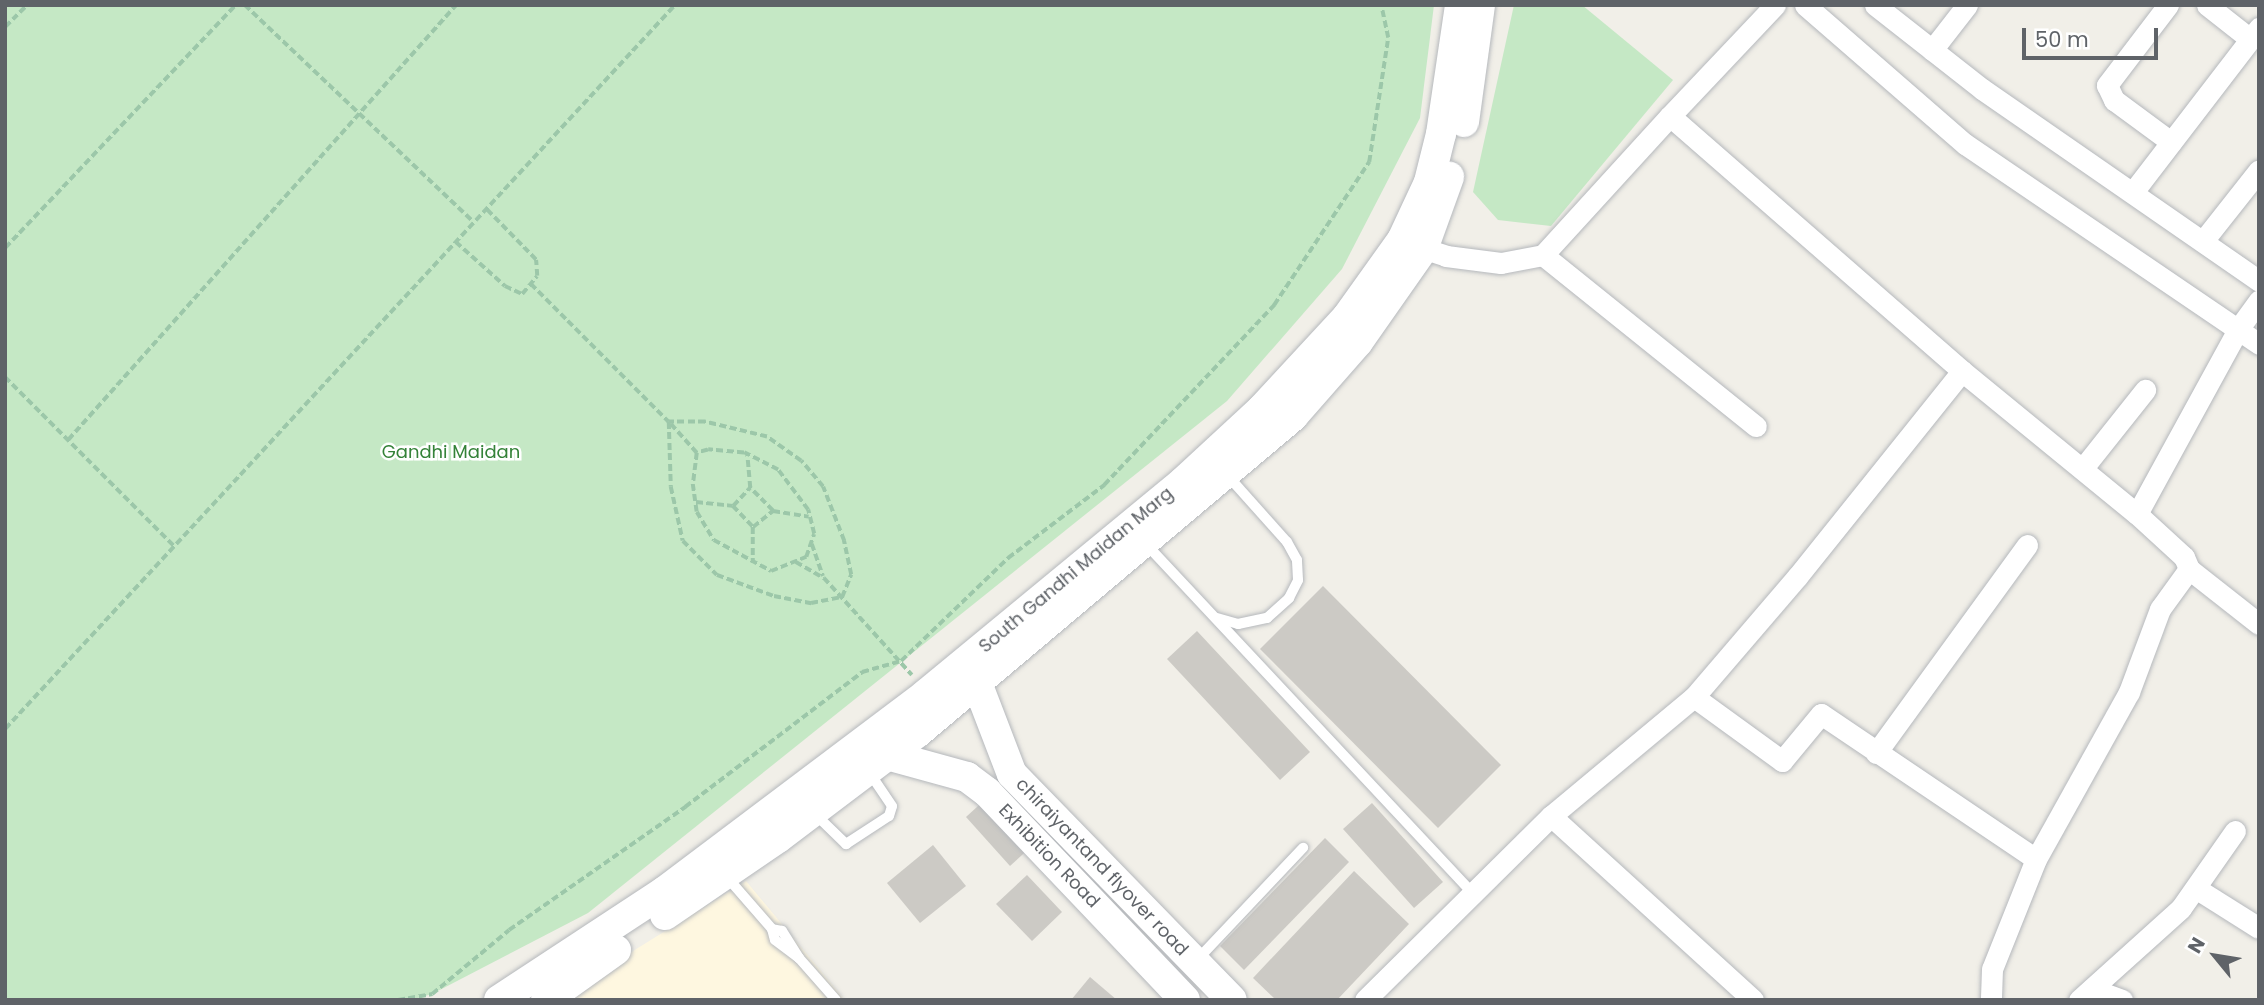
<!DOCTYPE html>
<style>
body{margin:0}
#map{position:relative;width:2264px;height:1005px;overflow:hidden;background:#f1efe8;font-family:Poppins,sans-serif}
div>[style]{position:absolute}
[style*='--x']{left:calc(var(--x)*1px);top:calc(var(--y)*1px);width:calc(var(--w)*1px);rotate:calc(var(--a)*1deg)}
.commercial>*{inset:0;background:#fef7e0}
.green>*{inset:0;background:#c5e8c5}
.building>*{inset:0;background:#cccac5}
.path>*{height:3.5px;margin-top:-1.75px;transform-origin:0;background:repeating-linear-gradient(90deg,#9cc7a9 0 7px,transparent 0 10.5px)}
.roads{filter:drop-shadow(0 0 2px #b5b8bc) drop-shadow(0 0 2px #b5b8bc)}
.service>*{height:10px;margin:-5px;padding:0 5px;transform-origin:5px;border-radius:5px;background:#fff}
.minor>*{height:21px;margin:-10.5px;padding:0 10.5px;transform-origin:10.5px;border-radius:10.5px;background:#fff}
.secondary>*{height:30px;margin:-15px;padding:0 15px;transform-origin:15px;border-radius:15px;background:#fff}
span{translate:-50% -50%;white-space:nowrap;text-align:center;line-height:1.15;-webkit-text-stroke:5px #fff;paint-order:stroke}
.park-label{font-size:18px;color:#348238}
.street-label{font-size:18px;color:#5f6368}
.frame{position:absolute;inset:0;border:7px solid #5f6368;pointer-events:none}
.north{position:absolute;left:2180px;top:921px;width:70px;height:70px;-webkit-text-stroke:5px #fff;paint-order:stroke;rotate:300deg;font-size:19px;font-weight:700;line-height:28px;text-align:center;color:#5f6368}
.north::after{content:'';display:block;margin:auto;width:24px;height:32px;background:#5f6368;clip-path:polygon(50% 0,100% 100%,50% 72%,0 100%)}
.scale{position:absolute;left:2022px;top:28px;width:136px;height:32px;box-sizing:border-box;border:4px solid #5f6368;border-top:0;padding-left:9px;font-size:21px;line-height:24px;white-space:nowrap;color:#5f6368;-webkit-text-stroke:5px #fff;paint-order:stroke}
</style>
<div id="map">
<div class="commercial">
<div style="clip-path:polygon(746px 881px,845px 1000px,554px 1000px)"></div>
</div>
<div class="green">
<div style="clip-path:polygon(5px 5px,1434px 5px,1420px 118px,1342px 269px,1227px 401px,588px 913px,432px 994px,411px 1000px,5px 1000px)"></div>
<div style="clip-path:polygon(1514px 5px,1582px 5px,1673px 80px,1551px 226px,1498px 220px,1473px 192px)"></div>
</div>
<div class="building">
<div style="clip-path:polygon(1323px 586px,1501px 765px,1438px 828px,1260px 649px)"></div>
<div style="clip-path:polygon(1197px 631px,1310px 752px,1280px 780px,1167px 659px)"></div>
<div style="clip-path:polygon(990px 795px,1034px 844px,1010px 866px,966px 817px)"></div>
<div style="clip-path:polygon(1372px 803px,1443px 882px,1414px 908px,1343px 829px)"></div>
<div style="clip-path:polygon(1325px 838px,1349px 862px,1244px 970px,1220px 946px)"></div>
<div style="clip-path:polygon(933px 845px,966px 886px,920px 923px,887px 883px)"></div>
<div style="clip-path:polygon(1354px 871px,1409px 924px,1337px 1000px,1276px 1000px,1253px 978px)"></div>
<div style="clip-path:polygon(1027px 875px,1062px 912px,1032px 941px,996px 904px)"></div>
<div style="clip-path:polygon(1090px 977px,1117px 1000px,1071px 1000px)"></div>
</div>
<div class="path">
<div style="--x:245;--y:5;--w:315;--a:43.5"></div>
<div style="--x:5;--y:27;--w:31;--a:-45"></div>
<div style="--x:456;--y:242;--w:66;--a:41.9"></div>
<div style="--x:505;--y:286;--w:19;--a:25"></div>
<div style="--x:522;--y:294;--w:23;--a:-50"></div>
<div style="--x:537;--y:276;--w:16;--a:-94"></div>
<div style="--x:536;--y:260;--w:70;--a:-134.4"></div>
<div style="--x:5;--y:248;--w:335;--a:-46.5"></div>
<div style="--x:531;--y:284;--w:195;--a:45"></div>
<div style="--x:669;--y:422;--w:65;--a:88.2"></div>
<div style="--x:671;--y:487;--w:55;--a:77.5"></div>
<div style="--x:683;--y:541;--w:48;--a:45"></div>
<div style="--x:717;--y:575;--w:61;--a:20.2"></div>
<div style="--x:774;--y:596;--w:38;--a:11"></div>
<div style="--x:811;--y:603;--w:32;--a:-11"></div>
<div style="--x:842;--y:597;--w:24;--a:-68"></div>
<div style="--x:851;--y:575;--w:35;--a:-102"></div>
<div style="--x:844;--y:541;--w:58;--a:-111.3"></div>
<div style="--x:823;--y:487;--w:34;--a:-130"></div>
<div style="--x:801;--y:461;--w:42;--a:-144.8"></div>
<div style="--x:767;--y:437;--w:64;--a:-166.4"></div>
<div style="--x:705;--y:422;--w:36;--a:180"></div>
<div style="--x:5;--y:377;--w:239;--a:45"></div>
<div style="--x:671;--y:424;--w:39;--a:48"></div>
<div style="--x:697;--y:453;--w:31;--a:97"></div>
<div style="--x:693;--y:484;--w:28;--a:82"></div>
<div style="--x:697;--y:512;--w:33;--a:59"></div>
<div style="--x:714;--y:540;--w:65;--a:28.5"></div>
<div style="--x:771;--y:571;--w:38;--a:-22"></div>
<div style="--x:806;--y:557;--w:24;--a:-71"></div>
<div style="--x:814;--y:534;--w:25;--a:-104"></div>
<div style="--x:808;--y:510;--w:50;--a:-126.9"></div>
<div style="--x:778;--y:470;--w:38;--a:-153"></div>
<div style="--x:744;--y:453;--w:36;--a:-175"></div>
<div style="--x:708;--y:450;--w:11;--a:165"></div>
<div style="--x:68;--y:440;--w:583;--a:-48.27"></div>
<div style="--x:696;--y:502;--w:37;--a:6"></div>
<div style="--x:733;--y:506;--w:25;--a:-47"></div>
<div style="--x:750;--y:488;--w:33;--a:-95"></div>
<div style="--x:733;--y:506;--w:29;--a:46"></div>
<div style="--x:753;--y:527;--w:26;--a:-39"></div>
<div style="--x:773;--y:511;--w:33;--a:-135"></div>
<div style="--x:773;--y:511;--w:36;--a:9"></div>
<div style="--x:753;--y:527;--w:36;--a:90"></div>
<div style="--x:812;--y:544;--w:34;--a:71"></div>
<div style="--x:796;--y:562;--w:32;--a:30"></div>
<div style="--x:824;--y:578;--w:131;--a:47.8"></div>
<div style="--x:5;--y:729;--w:986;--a:-47.22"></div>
<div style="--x:398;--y:1000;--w:35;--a:-10"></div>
<div style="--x:432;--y:994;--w:100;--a:-39.7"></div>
<div style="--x:509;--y:930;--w:215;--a:-34.9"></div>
<div style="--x:685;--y:807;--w:223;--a:-37.3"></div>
<div style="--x:862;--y:672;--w:41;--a:-15.8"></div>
<div style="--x:901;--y:661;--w:149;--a:-43.9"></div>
<div style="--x:1008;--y:558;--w:121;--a:-37.2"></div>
<div style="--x:1104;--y:485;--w:248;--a:-46.6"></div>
<div style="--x:1274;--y:305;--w:172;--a:-56.4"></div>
<div style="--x:1369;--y:162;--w:125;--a:-81.3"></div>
<div style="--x:1388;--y:38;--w:34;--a:-102"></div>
</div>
<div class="roads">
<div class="service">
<div style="--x:1145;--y:543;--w:480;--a:46.9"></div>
<div style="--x:1217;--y:618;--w:22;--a:16"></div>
<div style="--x:1238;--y:624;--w:30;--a:-12"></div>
<div style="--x:1267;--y:618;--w:30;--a:-42"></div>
<div style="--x:1289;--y:598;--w:20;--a:-63"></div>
<div style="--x:1298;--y:580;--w:20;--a:-93"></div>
<div style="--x:1297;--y:560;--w:21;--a:-119"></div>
<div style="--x:1287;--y:542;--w:90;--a:-131.8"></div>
<div style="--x:814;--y:813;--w:45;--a:44.1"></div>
<div style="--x:846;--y:844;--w:51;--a:-33.1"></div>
<div style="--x:889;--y:816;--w:10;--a:-73"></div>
<div style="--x:892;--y:806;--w:41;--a:-124.1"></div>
<div style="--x:726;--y:876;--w:70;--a:49"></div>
<div style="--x:799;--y:958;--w:32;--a:-122"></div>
<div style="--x:782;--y:931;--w:10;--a:-169"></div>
<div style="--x:772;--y:929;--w:11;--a:75"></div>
<div style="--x:775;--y:940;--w:30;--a:37"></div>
<div style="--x:799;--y:958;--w:56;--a:48.6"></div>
<div style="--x:1196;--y:961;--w:156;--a:-46.6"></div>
</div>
<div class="minor">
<div style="--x:1775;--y:5;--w:153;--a:133.4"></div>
<div style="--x:1670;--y:116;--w:388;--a:41.1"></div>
<div style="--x:1805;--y:5;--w:212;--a:41"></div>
<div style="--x:1965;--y:144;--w:356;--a:34.2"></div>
<div style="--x:1875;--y:5;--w:136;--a:38.1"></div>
<div style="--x:1982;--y:89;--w:337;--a:34.7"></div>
<div style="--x:2168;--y:5;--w:101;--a:127.3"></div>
<div style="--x:2107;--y:85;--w:17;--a:65"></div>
<div style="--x:2114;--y:100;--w:71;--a:36.4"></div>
<div style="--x:2207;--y:5;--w:55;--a:38.3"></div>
<div style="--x:1932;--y:50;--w:57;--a:-52.1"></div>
<div style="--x:2133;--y:192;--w:207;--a:-52.5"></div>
<div style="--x:2203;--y:241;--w:90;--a:-51.7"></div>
<div style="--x:1410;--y:244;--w:38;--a:18"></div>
<div style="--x:1446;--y:256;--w:55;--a:7.3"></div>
<div style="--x:1501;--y:263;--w:43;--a:-10.8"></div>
<div style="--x:1543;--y:255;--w:188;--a:-47.6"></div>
<div style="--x:1543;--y:255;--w:273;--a:38.8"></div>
<div style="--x:2083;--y:468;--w:100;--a:-51.5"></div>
<div style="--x:2137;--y:514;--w:212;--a:-61.3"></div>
<div style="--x:2239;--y:328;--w:34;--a:-54"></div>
<div style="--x:2189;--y:569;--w:89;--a:38.2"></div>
<div style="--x:1694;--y:697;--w:109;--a:36"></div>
<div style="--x:1782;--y:761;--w:61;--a:-50.3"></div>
<div style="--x:1821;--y:714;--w:259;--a:34"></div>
<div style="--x:1876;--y:753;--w:257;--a:-54"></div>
<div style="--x:1551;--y:816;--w:273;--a:42.3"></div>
<div style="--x:2197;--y:889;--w:73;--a:32.2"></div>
<div style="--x:2092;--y:989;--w:32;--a:20"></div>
<div style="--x:1365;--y:1000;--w:262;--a:-44.7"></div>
<div style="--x:1551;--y:816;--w:186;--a:-39.8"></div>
<div style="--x:1694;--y:697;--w:158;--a:-49.4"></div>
<div style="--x:1797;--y:577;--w:264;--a:-51.3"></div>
<div style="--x:1962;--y:371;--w:226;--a:39.3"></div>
<div style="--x:2137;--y:514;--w:64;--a:42.5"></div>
<div style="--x:2184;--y:557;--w:13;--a:67"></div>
<div style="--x:2189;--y:569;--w:49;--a:125.9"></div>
<div style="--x:2160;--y:609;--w:89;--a:110.5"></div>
<div style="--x:2129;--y:692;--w:191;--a:119.1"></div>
<div style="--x:2036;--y:859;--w:118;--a:111.8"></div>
<div style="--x:1992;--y:969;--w:31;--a:92"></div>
<div style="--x:2079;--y:1000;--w:137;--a:-42"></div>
<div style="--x:2181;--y:908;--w:94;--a:-55"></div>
</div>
<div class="secondary">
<div style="--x:1464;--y:122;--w:118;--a:-82.2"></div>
<div style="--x:960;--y:686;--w:17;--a:-10"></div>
<div style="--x:977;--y:683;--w:97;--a:69"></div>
<div style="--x:1012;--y:774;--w:315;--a:45.8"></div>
<div style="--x:887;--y:755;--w:83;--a:15.4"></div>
<div style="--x:967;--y:777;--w:25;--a:37"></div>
<div style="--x:987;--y:792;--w:287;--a:46.4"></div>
<div style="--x:665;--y:915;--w:137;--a:-34.3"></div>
<div style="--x:778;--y:838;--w:174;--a:-37.1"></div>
<div style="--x:917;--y:733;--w:492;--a:-40.1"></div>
<div style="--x:1293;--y:416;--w:98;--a:-48.7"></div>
<div style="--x:1358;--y:342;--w:113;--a:-55"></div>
<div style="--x:1423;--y:249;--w:77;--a:-70.1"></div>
<div style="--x:499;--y:1000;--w:199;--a:-33.3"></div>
<div style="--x:665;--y:891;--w:327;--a:-37"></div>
<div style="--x:926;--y:694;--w:335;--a:-39.5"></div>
<div style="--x:1184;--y:481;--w:105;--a:-42.7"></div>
<div style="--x:1261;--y:410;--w:127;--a:-47.2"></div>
<div style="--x:1347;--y:317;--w:95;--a:-54.5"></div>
<div style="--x:1402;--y:240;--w:64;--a:-65"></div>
<div style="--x:1429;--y:182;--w:49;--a:-76"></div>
<div style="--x:1441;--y:134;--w:130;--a:-81.6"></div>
<div style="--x:546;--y:1000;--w:86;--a:-35.5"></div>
</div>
</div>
<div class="park-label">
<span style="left:451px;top:452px">Gandhi Maidan</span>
</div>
<div class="street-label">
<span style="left:1076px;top:570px;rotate:-40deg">South Gandhi Maidan Marg</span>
<span style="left:1049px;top:856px;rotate:46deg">Exhibition Road</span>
<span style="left:1102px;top:867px;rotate:46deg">chiraiyantand flyover road</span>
</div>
<div class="frame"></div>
<div class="north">N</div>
<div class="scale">50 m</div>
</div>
